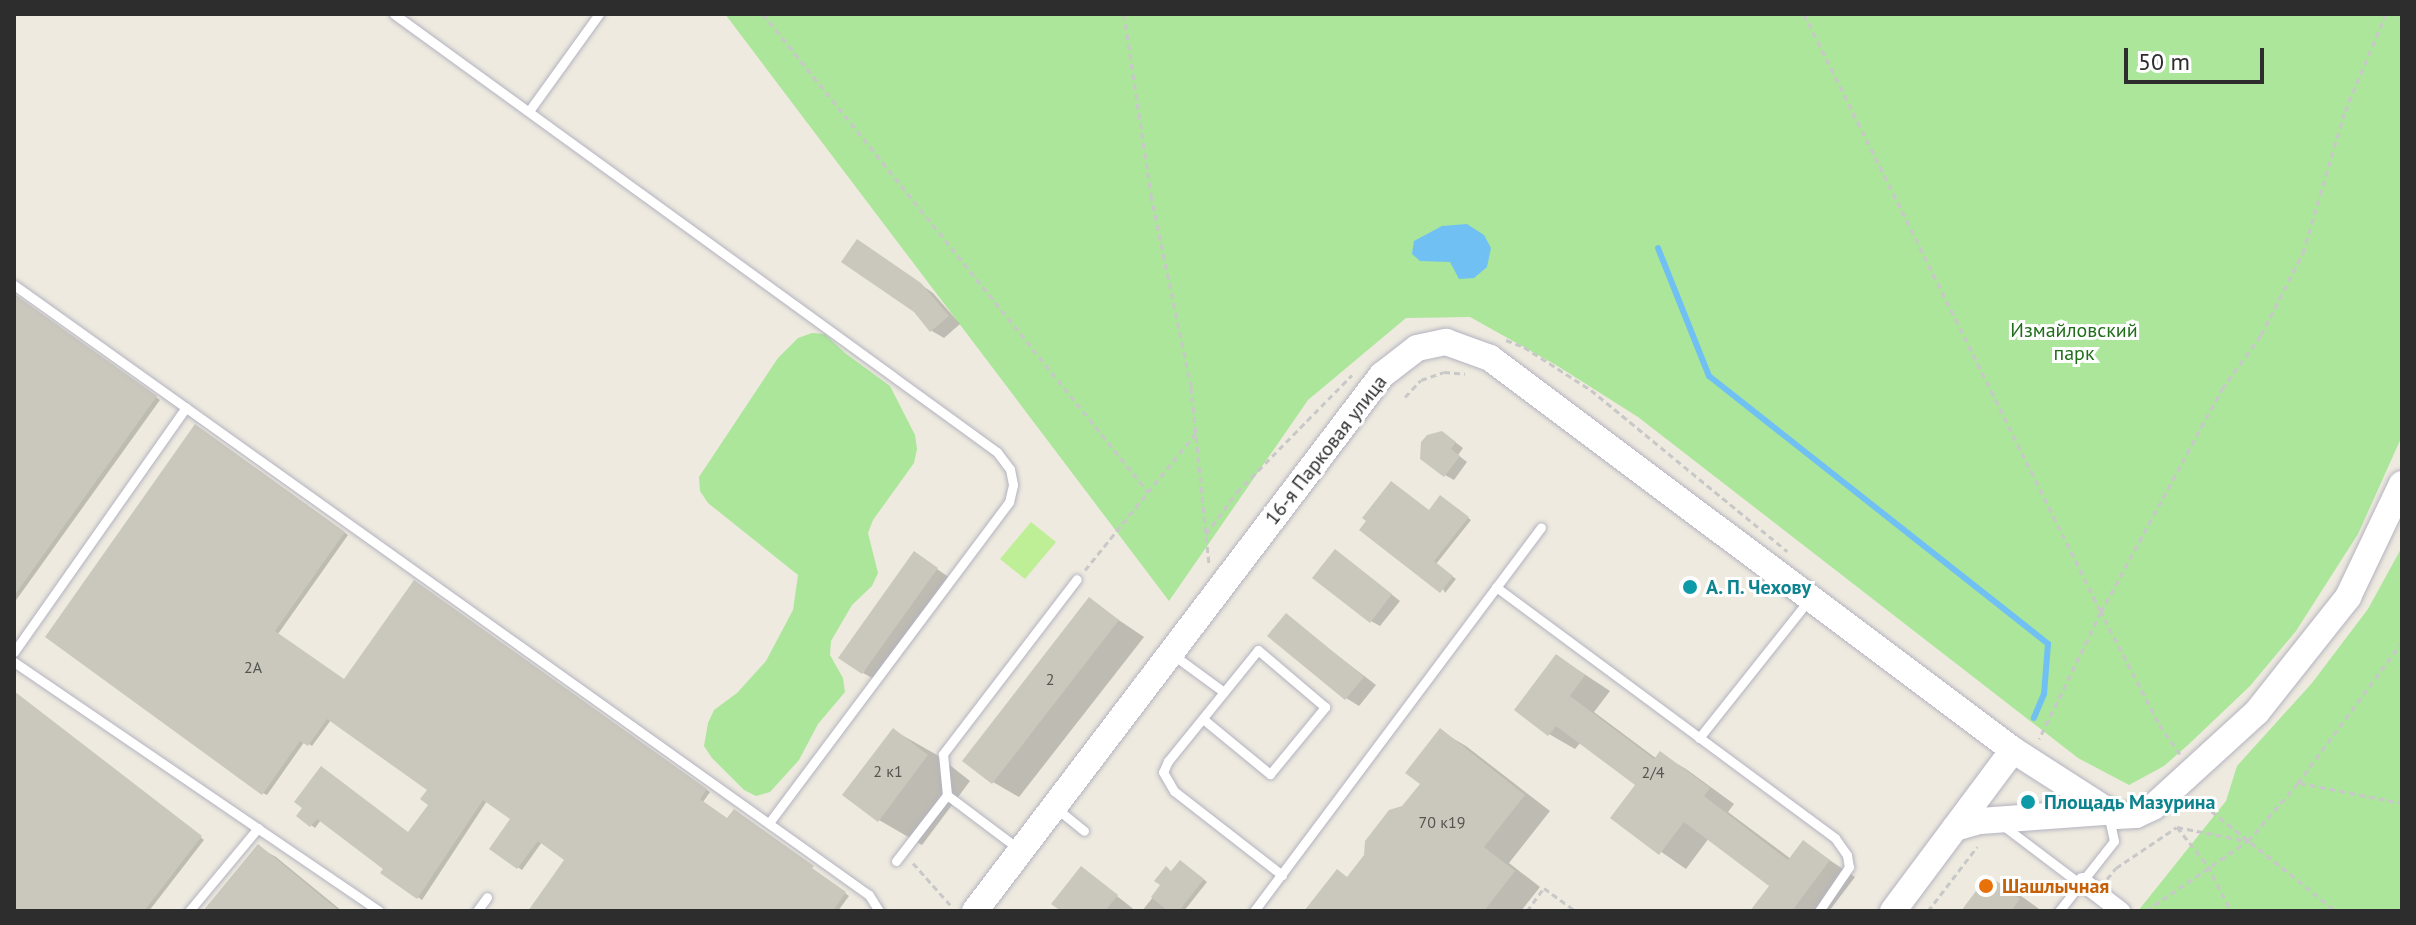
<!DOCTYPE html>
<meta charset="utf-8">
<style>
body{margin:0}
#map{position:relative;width:2416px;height:925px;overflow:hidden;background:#eeeadf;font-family:"PT Sans",sans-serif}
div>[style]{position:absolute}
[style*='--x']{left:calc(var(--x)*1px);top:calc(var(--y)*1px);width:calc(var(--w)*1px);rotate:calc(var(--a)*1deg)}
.green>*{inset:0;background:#abe69a}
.pitch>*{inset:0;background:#beee96}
.water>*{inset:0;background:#70c0f3}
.shadow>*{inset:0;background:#0003}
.stream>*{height:6px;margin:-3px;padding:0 3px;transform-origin:3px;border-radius:3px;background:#70c0f3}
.building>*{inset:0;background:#cac8bd}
.path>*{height:3px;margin-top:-1.5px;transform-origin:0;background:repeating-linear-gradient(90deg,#c8c8c8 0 6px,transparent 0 10px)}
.roads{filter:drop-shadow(0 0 2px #b3b3c0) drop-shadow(0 0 2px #b3b3c0)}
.lane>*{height:9px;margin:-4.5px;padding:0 4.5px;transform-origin:4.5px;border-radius:4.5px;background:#fff}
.street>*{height:18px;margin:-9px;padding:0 9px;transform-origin:9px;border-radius:9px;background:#fff}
.secondary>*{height:26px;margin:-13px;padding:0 13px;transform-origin:13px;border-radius:13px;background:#fff}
.dots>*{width:22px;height:22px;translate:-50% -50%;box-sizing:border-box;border:4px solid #fff;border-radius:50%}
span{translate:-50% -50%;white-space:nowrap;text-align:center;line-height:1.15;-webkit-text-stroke:6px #fff;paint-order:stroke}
.number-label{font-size:16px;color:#545451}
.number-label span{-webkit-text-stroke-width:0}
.park-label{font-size:20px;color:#206e19}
.street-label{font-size:20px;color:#2d2d2d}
.culture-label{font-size:20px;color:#0d838f;font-weight:700}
.left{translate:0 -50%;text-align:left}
.food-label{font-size:20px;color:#c56008;font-weight:700}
.frame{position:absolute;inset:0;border:16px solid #2d2d2d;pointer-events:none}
.scale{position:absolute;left:2124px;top:48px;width:140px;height:36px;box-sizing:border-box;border:4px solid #2d2d2d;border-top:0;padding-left:10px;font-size:24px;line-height:28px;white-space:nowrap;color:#2d2d2d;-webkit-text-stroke:6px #fff;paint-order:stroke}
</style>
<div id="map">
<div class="green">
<div style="clip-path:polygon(725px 14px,2402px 14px,2402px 436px,2358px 534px,2296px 631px,2250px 686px,2189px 744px,2164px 766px,2129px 785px,2078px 758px,1638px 417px,1556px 365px,1470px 317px,1406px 318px,1308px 400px,1169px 601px)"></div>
<div style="clip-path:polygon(812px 333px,825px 334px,845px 353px,890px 386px,915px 435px,917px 449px,914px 463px,873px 520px,868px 533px,878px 573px,872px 586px,852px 605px,831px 641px,830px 655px,843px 678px,845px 692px,818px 724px,799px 760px,770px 792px,756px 796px,744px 790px,712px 758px,704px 746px,708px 723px,714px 710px,737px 693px,766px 661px,793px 610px,798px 575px,708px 503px,700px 491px,699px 477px,778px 358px,798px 338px)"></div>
<div style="clip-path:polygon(2402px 547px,2402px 911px,2138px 911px,2226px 801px,2237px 766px,2312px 683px,2368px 609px)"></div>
</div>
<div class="pitch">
<div style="clip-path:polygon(1031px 522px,1056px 542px,1025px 579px,1000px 559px)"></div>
</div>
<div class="water">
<div style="clip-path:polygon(1467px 224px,1484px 235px,1491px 248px,1487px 267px,1474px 278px,1459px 279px,1450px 262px,1420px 261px,1412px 254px,1414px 241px,1442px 226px)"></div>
</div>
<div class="shadow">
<div style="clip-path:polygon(870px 249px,933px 293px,960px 324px,944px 338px,932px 331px)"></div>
<div style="clip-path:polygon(14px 294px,160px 400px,14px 603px)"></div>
<div style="clip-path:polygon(199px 429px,348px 535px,278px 634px,345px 681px,418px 585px,710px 792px,703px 802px,728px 821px,738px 814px,849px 896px,838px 911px,531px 911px,567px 859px,542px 842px,522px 870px,491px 849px,513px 819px,487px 801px,422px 900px,383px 873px,386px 868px,321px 820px,315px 828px,299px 816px,305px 808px,409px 835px,431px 804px,430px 789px,331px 720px,312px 746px,305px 741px,267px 795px,263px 793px)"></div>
<div style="clip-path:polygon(1451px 439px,1463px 448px,1458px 455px,1467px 462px,1454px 480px,1445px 475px)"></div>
<div style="clip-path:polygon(1395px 485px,1430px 512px,1444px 500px,1471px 520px,1436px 564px,1456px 579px,1445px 593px)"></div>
<div style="clip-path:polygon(1344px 557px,1400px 601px,1380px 626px,1371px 621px)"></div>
<div style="clip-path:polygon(927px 562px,950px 578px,876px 680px,863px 673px)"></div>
<div style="clip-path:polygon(1089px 600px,1144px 637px,1019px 797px,993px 782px)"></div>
<div style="clip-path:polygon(1286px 616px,1376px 685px,1359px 706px,1346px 698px)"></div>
<div style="clip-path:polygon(1557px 656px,1610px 691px,1594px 712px,1657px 759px,1660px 754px,1686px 769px,1734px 804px,1728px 812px,1791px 859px,1804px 843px,1855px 877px,1829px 911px,1752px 911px,1772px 885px,1709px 838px,1686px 869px,1612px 818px,1637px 785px,1581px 742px,1575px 749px,1549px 734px)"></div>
<div style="clip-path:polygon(14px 692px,204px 840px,149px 911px,14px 911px)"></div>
<div style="clip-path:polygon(893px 730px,937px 755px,970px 781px,922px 845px,879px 820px)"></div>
<div style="clip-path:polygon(1440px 731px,1466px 746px,1550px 811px,1509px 863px,1540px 887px,1521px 911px,1307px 911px,1348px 878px,1422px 783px)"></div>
<div style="clip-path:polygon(258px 847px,276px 857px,342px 911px,205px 911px)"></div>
<div style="clip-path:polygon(1184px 864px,1207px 882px,1184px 911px,1142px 911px,1172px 873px)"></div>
<div style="clip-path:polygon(1085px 871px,1136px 911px,1064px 911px)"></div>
<div style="clip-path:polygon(1989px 877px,2024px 898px,2042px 911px,1963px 911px)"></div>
</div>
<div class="stream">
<div style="--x:1658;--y:248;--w:138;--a:68.3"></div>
<div style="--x:1709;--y:376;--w:432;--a:38.3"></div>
<div style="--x:2048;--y:644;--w:50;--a:94.6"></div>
<div style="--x:2044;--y:694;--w:26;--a:113"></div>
</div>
<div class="building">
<div style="clip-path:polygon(857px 239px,921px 283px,949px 316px,930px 332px,914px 312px,841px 262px)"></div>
<div style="clip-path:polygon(14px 294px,157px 396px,14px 596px)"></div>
<div style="clip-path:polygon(195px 424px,345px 532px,275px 631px,344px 679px,414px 580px,707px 789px,700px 799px,727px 818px,734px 809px,814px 866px,812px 868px,846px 892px,833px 911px,528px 911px,564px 860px,538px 841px,517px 869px,489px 849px,510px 819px,483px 800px,417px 899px,380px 873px,383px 869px,317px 819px,310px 827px,296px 816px,302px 808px,294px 802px,321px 766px,408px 832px,428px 805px,420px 799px,427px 790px,327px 719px,308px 746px,300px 741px,262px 795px,45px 637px)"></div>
<div style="clip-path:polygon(1442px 431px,1456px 442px,1451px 449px,1460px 456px,1444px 477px,1420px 459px,1421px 442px,1427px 435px)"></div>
<div style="clip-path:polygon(1391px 481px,1429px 510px,1440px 495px,1469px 517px,1434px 561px,1453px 576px,1440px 593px,1359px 530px,1366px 521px,1362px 518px)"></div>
<div style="clip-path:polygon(1335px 549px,1392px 594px,1370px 623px,1312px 578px)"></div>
<div style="clip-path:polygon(914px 551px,938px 568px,862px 674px,838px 658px)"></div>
<div style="clip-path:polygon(1089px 597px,1119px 620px,992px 784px,962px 761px)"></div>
<div style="clip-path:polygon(1286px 613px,1364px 677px,1345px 700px,1267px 636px)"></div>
<div style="clip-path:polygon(1556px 654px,1585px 675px,1570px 696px,1654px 759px,1660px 751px,1710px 788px,1704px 796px,1788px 860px,1803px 840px,1830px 860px,1792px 911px,1750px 911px,1769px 886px,1684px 822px,1659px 855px,1610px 818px,1635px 785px,1556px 726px,1548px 736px,1514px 710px)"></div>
<div style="clip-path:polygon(14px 691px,202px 836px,144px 911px,14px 911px)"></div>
<div style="clip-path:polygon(893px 728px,928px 755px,878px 822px,842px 795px)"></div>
<div style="clip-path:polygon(1440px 728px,1525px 795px,1484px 847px,1515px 871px,1484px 911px,1304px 911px,1337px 869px,1347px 877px,1364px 855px,1365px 841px,1389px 810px,1402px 806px,1420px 784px,1405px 773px)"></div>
<div style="clip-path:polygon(258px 844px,339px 911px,203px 911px)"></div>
<div style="clip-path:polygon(1180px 860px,1204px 879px,1179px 911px,1168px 911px,1151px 897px,1160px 885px,1154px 881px,1166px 866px,1171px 871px)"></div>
<div style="clip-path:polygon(1081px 866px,1118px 895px,1105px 911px,1061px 911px,1051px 904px)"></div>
<div style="clip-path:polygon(1988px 875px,2020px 899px,2011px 911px,1961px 911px)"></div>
</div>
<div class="path">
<div style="--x:763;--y:14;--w:614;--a:51.15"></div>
<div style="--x:1124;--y:14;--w:183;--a:81.5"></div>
<div style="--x:1151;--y:195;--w:196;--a:78.2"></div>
<div style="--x:1191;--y:387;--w:178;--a:84.2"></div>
<div style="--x:1804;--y:14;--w:668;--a:63.59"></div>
<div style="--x:2101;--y:612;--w:141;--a:116"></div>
<div style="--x:1506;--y:340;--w:19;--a:21"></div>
<div style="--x:1524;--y:347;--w:80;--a:32.7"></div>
<div style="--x:1591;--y:390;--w:254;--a:39.4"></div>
<div style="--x:1405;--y:397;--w:23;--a:-47"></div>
<div style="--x:1421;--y:380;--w:24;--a:-19"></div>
<div style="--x:1444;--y:372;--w:21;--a:5"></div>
<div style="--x:1206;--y:534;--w:52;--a:-53.6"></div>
<div style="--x:1237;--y:492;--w:164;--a:-45.5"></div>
<div style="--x:1085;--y:570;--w:176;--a:-51"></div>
<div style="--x:2180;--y:754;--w:39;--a:-125"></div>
<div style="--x:2158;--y:722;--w:124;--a:-117.4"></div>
<div style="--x:2101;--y:612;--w:254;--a:-61.5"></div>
<div style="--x:2222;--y:389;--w:67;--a:-54.2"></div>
<div style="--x:2261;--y:335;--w:92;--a:-62.9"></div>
<div style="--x:2303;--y:253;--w:148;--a:-73.5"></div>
<div style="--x:2345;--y:111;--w:105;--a:-67.1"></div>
<div style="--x:2300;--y:783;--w:104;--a:11.1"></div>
<div style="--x:2204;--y:805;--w:169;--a:38.8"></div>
<div style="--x:2177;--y:827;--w:50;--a:51.5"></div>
<div style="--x:2208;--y:866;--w:51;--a:62.9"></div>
<div style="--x:913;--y:863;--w:60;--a:48.4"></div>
<div style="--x:2107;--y:879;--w:14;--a:-51"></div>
<div style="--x:2116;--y:868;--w:73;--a:-33.9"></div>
<div style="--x:2177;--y:827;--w:72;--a:11.2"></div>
<div style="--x:1527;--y:911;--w:29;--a:-54"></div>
<div style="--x:1544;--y:888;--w:39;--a:36"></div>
<div style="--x:1928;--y:911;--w:81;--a:-52.6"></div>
<div style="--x:2146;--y:911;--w:124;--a:-34.5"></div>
<div style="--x:2248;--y:841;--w:77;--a:-49.2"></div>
<div style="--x:2298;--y:783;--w:175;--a:-53.6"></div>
</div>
<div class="roads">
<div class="lane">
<div style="--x:394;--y:14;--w:745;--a:35.99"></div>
<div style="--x:997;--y:452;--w:21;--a:53"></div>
<div style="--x:1010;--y:469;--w:16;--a:79"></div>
<div style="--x:1013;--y:485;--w:17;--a:103"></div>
<div style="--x:1009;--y:502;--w:401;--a:126.8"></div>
<div style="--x:529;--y:111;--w:120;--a:-54.2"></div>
<div style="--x:14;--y:285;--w:1050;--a:35.51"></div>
<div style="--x:869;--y:895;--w:19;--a:58"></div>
<div style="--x:1496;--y:587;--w:422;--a:36.5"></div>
<div style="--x:1835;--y:838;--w:21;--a:55"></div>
<div style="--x:1847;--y:855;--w:12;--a:81"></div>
<div style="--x:1849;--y:867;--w:53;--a:124.3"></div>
<div style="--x:14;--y:652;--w:299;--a:-54.9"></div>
<div style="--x:1172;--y:654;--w:64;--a:36.2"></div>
<div style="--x:14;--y:662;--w:442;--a:34.3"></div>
<div style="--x:1203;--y:719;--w:87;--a:39.4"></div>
<div style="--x:1270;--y:774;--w:87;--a:-50.6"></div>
<div style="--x:1325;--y:707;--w:88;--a:-139.6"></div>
<div style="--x:1258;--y:650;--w:143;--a:129"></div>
<div style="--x:1168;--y:761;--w:12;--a:114"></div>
<div style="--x:1163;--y:772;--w:22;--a:60"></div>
<div style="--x:1174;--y:791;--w:137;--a:37.9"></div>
<div style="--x:1699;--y:738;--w:175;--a:-51.5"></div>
<div style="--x:947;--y:795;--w:41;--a:-95.6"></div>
<div style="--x:943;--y:754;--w:220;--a:-52.6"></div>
<div style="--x:1056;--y:808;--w:36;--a:39"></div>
<div style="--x:2001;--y:824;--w:93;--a:37.1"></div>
<div style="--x:2075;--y:880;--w:8;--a:14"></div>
<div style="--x:896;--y:861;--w:83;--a:-52.3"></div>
<div style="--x:947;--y:795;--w:90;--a:36.9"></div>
<div style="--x:189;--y:911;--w:108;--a:-50.3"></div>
<div style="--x:477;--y:911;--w:17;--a:-54"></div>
<div style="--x:1254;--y:911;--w:479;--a:-53.2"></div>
<div style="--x:2059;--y:911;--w:89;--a:-51.8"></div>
<div style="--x:2114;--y:841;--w:24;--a:-102"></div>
</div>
<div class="street">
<div style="--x:2083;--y:882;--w:48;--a:37.3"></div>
</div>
<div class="secondary">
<div style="--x:1955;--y:828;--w:26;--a:-16"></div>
<div style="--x:1980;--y:821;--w:124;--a:-4.2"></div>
<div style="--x:975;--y:911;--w:673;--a:-52.79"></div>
<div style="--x:1382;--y:375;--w:44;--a:-37.6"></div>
<div style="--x:1417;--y:348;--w:30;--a:-12"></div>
<div style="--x:1446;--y:342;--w:47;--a:20"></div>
<div style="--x:1490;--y:358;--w:654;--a:36.85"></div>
<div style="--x:2013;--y:750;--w:122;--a:32.7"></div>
<div style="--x:2116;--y:816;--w:20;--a:-3"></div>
<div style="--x:2136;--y:815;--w:19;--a:-25"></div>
<div style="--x:2153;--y:807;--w:141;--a:-42.4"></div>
<div style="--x:2257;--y:712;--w:147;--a:-51.6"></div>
<div style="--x:2348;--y:597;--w:125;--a:-64.5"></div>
<div style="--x:1893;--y:911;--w:201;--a:-53.3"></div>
</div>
</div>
<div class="dots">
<div style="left:1690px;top:587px;background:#0f9aa8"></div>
<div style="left:2028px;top:802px;background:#0f9aa8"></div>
<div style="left:1986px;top:886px;background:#e8710a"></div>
</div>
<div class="number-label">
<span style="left:253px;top:667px">2А</span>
<span style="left:1050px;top:679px">2</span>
<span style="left:888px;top:771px">2 к1</span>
<span style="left:1653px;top:772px">2/4</span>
<span style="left:1442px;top:822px">70 к19</span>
</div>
<div class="park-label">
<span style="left:2074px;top:342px">Измайловский<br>парк</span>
</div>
<div class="street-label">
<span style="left:1326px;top:450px;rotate:-52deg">16-я Парковая улица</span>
</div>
<div class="culture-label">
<span class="left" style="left:1706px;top:587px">А. П. Чехову</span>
<span class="left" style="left:2044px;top:802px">Площадь Мазурина</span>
</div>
<div class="food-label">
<span class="left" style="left:2002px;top:886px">Шашлычная</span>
</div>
<div class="frame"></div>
<div class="scale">50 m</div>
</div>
